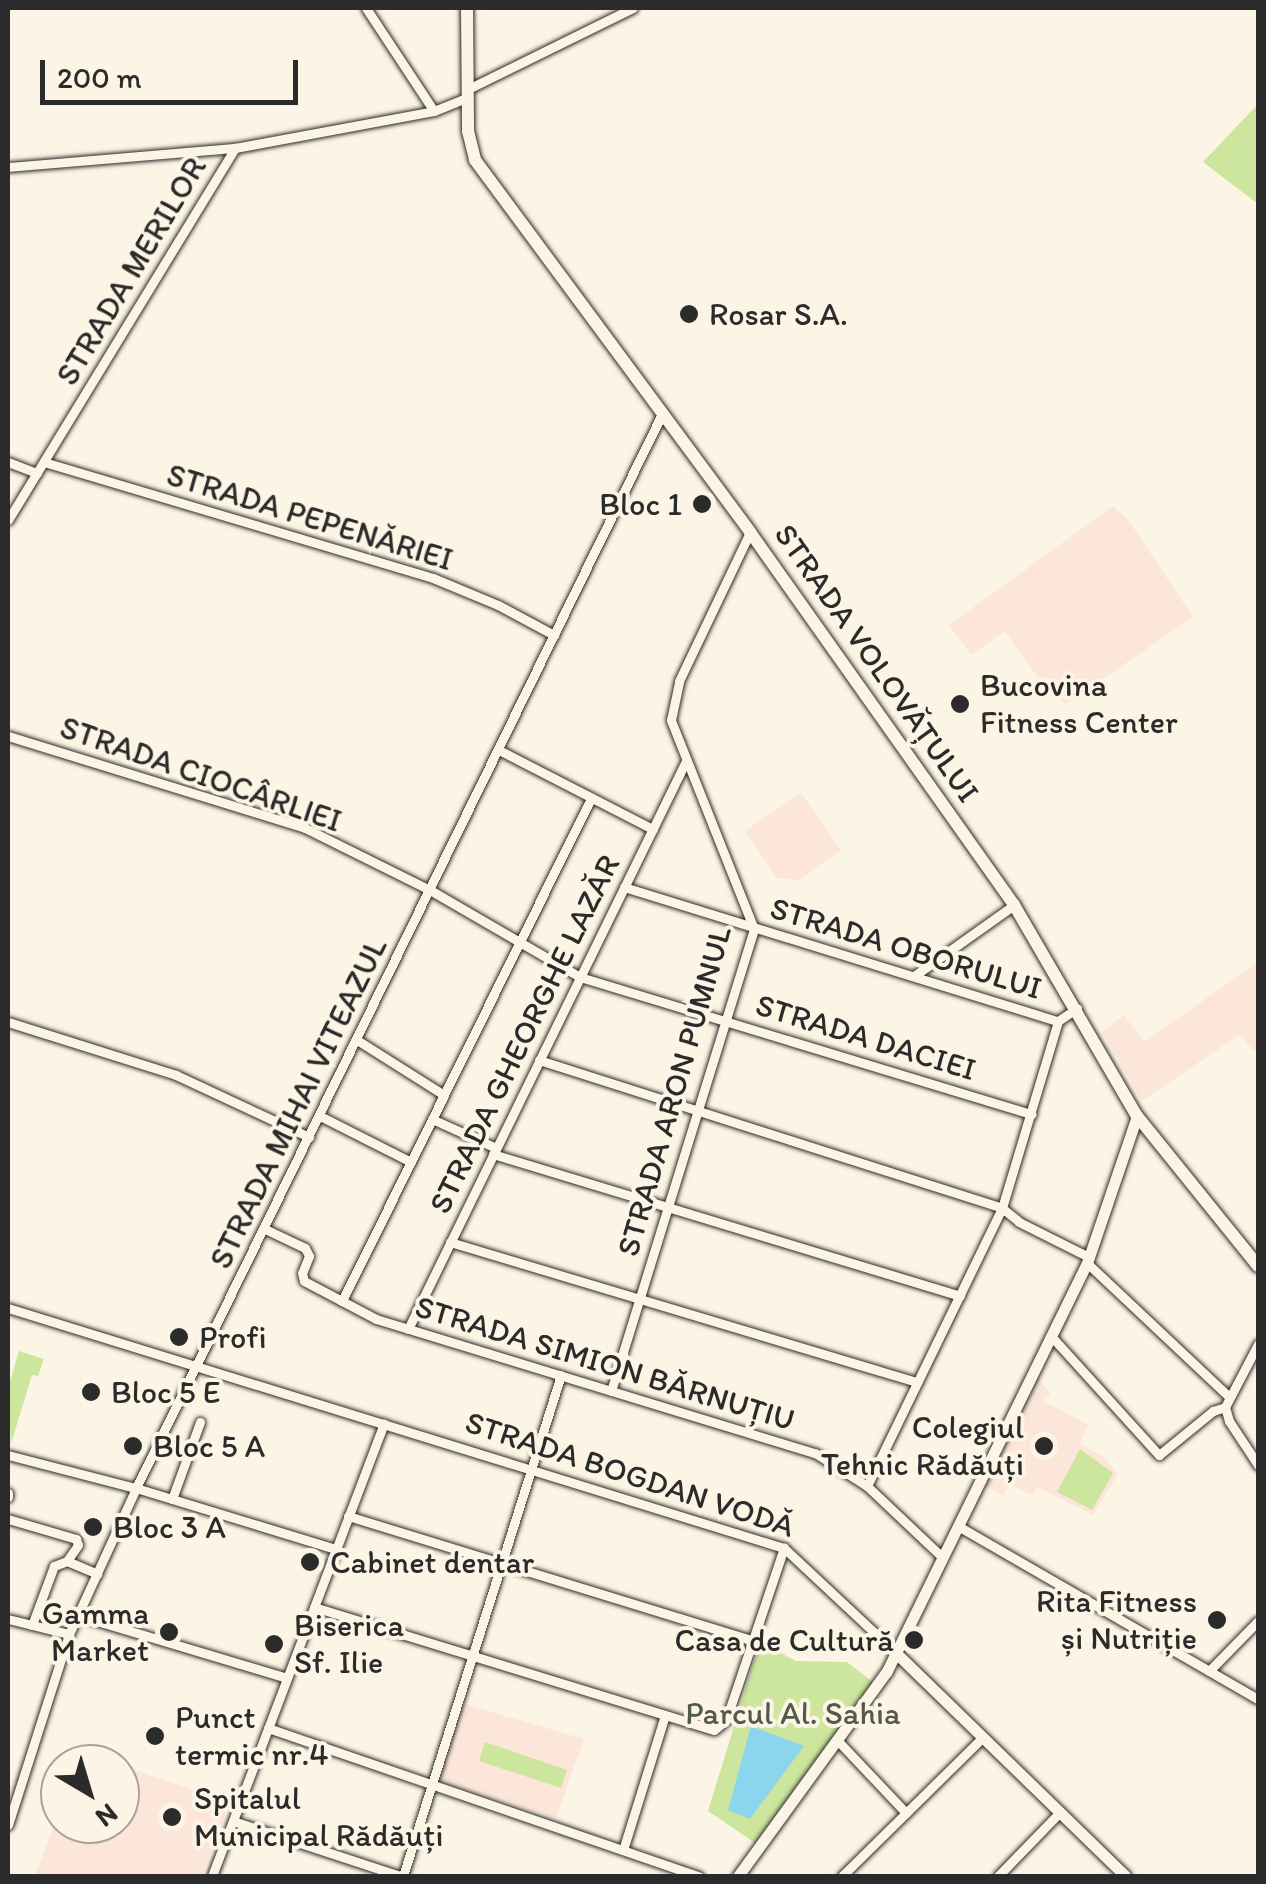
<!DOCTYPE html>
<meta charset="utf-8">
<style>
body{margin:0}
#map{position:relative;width:1266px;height:1884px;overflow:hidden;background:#fcf5e5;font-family:Itim,sans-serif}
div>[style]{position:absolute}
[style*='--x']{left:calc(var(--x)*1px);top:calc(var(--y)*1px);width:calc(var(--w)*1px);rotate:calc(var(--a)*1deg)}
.built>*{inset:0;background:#fce5d9}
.green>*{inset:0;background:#cce69d}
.water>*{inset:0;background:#8bd6ec}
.roads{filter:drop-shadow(0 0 2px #2b2b2b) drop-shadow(0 0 2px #2b2b2b)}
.minor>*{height:9px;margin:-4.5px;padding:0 4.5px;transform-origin:4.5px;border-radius:4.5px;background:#fcf5e5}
.tertiary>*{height:11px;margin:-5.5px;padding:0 5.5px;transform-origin:5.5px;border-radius:5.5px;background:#fcf5e5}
.secondary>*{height:12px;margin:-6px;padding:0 6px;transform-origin:6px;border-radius:6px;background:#fcf5e5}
.dots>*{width:28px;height:28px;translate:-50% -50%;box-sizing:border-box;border:5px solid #fcf5e5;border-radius:50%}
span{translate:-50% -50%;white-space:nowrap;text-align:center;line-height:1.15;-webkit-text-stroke:8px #fcf5e5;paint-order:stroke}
.street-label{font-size:32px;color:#2b2b2b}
.poi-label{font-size:32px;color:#2b2b2b}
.left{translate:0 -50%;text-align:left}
.right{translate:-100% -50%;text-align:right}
.park-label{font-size:32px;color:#535a48}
.frame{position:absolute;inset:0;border:10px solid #2b2b2b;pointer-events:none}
.north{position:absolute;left:40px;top:1744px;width:100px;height:100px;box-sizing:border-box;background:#fcf5e5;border:2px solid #a8a49b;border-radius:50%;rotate:142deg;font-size:28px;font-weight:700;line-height:40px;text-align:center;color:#2b2b2b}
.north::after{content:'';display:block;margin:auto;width:35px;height:45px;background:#2b2b2b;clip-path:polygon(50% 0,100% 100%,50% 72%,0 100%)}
.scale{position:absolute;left:40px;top:60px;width:258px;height:45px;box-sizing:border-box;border:5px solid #2b2b2b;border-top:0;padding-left:12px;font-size:30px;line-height:35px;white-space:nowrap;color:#2b2b2b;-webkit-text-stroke:8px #fcf5e5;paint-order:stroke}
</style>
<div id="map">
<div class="built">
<div style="clip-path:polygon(1113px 506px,1129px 521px,1193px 617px,1065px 705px,1044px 677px,1039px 679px,1005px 631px,971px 655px,949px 625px)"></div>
<div style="clip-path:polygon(801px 793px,841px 850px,800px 880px,777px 878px,745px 831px)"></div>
<div style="clip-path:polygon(1258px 962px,1258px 1047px,1254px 1051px,1239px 1035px,1142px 1101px,1102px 1032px,1124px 1015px,1144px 1042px)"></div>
<div style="clip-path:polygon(1038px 1378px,1050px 1394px,1044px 1401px,1088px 1425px,1080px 1444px,1104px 1457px,1118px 1474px,1093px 1515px,1037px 1487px,1032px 1495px,1009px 1484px,1003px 1495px,985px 1486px)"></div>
<div style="clip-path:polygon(464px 1704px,584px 1739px,556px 1818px,438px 1782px)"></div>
<div style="clip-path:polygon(120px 1765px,196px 1791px,226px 1812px,201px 1876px,35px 1876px,55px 1822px,94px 1835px,98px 1824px,120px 1824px)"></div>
</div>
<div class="green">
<div style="clip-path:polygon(1258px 104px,1258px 204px,1203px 162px)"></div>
<div style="clip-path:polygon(19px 1351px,44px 1359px,38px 1376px,32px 1375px,11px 1444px,8px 1388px)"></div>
<div style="clip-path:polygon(1080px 1449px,1113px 1473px,1092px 1510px,1057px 1492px)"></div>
<div style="clip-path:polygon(760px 1642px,796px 1661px,847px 1662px,874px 1683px,755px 1843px,708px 1811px)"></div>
<div style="clip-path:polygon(485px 1742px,567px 1770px,561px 1788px,479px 1761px)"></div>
</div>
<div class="water">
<div style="clip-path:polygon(751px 1726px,804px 1746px,750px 1819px,728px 1810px)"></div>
</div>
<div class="roads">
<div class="minor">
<div style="--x:366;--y:8;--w:123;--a:56.6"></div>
<div style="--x:466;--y:90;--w:186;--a:-26.2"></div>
<div style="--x:8;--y:167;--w:228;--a:-4.8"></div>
<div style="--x:235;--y:148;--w:202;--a:-10.5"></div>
<div style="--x:434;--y:111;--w:35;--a:-22"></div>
<div style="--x:8;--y:462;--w:31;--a:21"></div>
<div style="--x:44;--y:462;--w:406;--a:16.6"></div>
<div style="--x:433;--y:578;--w:70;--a:22.6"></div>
<div style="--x:498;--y:605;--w:64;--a:28.2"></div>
<div style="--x:8;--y:520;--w:436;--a:-58.6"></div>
<div style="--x:8;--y:736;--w:311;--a:17.2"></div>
<div style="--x:305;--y:828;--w:140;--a:26.4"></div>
<div style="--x:430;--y:890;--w:173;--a:30.1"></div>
<div style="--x:580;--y:977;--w:472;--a:16.9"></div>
<div style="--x:499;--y:750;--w:173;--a:27.2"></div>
<div style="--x:624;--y:887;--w:454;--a:17.2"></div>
<div style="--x:914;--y:976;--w:123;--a:-35.4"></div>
<div style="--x:8;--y:1022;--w:176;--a:17.5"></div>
<div style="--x:176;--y:1075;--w:147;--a:25"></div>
<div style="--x:357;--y:1040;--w:103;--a:32.3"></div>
<div style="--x:539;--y:1060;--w:486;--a:17.7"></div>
<div style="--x:1002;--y:1208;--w:22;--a:39"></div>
<div style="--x:1019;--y:1222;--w:78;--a:26.6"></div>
<div style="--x:320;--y:1116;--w:102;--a:26.8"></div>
<div style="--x:432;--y:1119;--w:70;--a:24.4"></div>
<div style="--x:493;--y:1154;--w:488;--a:16.9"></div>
<div style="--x:265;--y:1229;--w:44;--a:25.4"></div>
<div style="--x:305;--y:1248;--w:9;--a:63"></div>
<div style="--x:309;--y:1256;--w:18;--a:112"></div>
<div style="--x:302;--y:1273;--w:8;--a:76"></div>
<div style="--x:304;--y:1281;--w:81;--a:27.8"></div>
<div style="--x:376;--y:1319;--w:459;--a:17"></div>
<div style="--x:815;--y:1453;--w:62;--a:32.4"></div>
<div style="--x:867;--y:1486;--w:103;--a:43.4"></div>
<div style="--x:450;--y:1242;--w:488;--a:16.7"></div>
<div style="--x:1087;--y:1263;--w:194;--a:43.3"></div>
<div style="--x:342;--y:1301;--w:561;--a:-63.66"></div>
<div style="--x:8;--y:1308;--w:812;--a:17.19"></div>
<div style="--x:784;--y:1548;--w:152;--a:43.1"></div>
<div style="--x:408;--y:1329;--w:632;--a:-63.92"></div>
<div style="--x:1051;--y:1336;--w:161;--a:47.8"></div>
<div style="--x:1159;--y:1455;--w:70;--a:-39.2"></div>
<div style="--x:1213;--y:1411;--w:13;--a:-18"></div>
<div style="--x:1258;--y:1344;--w:71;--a:117.6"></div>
<div style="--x:1225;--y:1407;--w:15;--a:74"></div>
<div style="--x:1229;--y:1421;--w:53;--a:56.6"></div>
<div style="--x:611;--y:1391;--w:484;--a:-72.8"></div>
<div style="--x:754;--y:929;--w:225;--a:-111.7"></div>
<div style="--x:671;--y:720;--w:40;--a:-78"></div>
<div style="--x:679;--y:681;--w:165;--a:-64.5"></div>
<div style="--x:8;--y:1455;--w:132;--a:14.5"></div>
<div style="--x:136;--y:1488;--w:209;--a:17"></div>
<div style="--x:867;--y:1486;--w:309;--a:-64.1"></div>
<div style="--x:1002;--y:1208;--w:195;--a:-73.3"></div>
<div style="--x:1058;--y:1021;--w:23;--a:-34"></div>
<div style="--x:8;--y:1493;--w:4;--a:90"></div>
<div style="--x:172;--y:1499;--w:82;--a:-70"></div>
<div style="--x:348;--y:1516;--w:422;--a:17.1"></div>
<div style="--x:8;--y:1519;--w:71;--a:16.4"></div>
<div style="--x:76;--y:1539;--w:6;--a:72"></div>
<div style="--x:78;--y:1545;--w:19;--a:125"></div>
<div style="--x:67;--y:1561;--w:33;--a:23"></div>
<div style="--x:958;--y:1526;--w:346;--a:30"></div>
<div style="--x:314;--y:1607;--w:418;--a:17.1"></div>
<div style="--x:714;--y:1730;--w:16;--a:-40"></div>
<div style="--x:726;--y:1720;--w:182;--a:-71.4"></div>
<div style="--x:77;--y:1615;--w:219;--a:16.7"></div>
<div style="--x:8;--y:1619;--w:63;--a:13.8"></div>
<div style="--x:32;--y:1625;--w:63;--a:-69.6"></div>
<div style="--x:54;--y:1566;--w:14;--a:-21"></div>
<div style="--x:1209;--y:1671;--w:70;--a:-45.6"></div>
<div style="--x:268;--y:1728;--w:456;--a:19"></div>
<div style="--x:838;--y:1741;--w:99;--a:46.6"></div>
<div style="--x:233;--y:1821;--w:176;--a:18.2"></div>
<div style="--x:8;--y:1825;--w:201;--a:-72.3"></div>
<div style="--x:69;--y:1634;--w:161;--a:-65.3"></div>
<div style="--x:136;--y:1488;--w:1196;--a:-63.91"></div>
<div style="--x:623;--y:1850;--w:141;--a:-72.7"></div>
<div style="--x:212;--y:1876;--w:484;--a:-69.2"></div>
<div style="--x:403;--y:1876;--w:525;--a:-72.5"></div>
<div style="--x:842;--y:1876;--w:198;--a:-44.6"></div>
<div style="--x:998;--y:1876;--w:89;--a:-45.9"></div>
</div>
<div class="tertiary">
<div style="--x:895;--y:1652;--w:321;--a:44.2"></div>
<div style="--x:738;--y:1876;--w:253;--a:-54"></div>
<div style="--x:887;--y:1671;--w:454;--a:-63.9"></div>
<div style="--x:1087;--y:1263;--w:155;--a:-71.2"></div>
</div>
<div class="secondary">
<div style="--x:467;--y:8;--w:123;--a:89.5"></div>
<div style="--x:468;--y:131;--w:30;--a:76"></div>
<div style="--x:475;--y:160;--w:463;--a:53.5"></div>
<div style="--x:750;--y:532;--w:457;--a:54.7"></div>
<div style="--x:1014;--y:905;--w:244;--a:59.8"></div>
<div style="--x:1137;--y:1116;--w:193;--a:51.1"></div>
</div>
</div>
<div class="dots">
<div style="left:689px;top:314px;background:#2b2b2b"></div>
<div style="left:702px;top:504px;background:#2b2b2b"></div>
<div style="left:960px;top:704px;background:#2b2b2b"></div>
<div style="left:179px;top:1337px;background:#2b2b2b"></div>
<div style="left:91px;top:1392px;background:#2b2b2b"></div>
<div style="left:133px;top:1446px;background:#2b2b2b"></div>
<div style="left:1044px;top:1446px;background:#2b2b2b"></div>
<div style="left:93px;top:1527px;background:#2b2b2b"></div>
<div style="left:310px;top:1562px;background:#2b2b2b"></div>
<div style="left:1217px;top:1620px;background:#2b2b2b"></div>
<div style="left:169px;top:1632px;background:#2b2b2b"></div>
<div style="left:914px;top:1640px;background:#2b2b2b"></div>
<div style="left:274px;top:1644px;background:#2b2b2b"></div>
<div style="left:155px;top:1736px;background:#2b2b2b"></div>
<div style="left:172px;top:1817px;background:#2b2b2b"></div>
</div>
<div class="street-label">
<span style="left:131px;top:271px;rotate:-59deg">STRADA MERILOR</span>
<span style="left:310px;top:517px;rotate:17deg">STRADA PEPENĂRIEI</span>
<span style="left:877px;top:663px;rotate:55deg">STRADA VOLOVĂȚULUI</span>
<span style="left:201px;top:774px;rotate:19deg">STRADA CIOCÂRLIEI</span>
<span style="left:906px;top:948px;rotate:17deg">STRADA OBORULUI</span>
<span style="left:524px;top:1034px;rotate:-64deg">STRADA GHEORGHE LAZĂR</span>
<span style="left:866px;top:1037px;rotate:17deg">STRADA DACIEI</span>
<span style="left:674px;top:1091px;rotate:-74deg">STRADA ARON PUMNUL</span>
<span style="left:298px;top:1103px;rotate:-64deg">STRADA MIHAI VITEAZUL</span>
<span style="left:605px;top:1363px;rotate:17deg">STRADA SIMION BĂRNUȚIU</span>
<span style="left:630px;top:1474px;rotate:18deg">STRADA BOGDAN VODĂ</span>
</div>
<div class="poi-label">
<span class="left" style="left:709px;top:314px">Rosar S.A.</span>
<span class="right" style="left:682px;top:504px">Bloc 1</span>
<span class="left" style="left:980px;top:704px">Bucovina<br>Fitness Center</span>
<span class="left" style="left:199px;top:1337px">Profi</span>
<span class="left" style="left:111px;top:1392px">Bloc 5 E</span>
<span class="right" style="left:1024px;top:1446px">Colegiul<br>Tehnic Rădăuți</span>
<span class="left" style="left:153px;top:1446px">Bloc 5 A</span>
<span class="left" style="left:113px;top:1527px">Bloc 3 A</span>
<span class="left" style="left:330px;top:1562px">Cabinet dentar</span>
<span class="right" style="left:1197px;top:1620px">Rita Fitness<br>și Nutriție</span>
<span class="right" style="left:149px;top:1632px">Gamma<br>Market</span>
<span class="left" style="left:294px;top:1644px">Biserica<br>Sf. Ilie</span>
<span class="right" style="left:894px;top:1640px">Casa de Cultură</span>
<span class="left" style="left:175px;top:1736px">Punct<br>termic nr.4</span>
<span class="left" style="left:194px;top:1817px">Spitalul<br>Municipal Rădăuți</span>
</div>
<div class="park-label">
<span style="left:793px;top:1713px">Parcul Al. Sahia</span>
</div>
<div class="frame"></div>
<div class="north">N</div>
<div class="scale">200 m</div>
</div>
